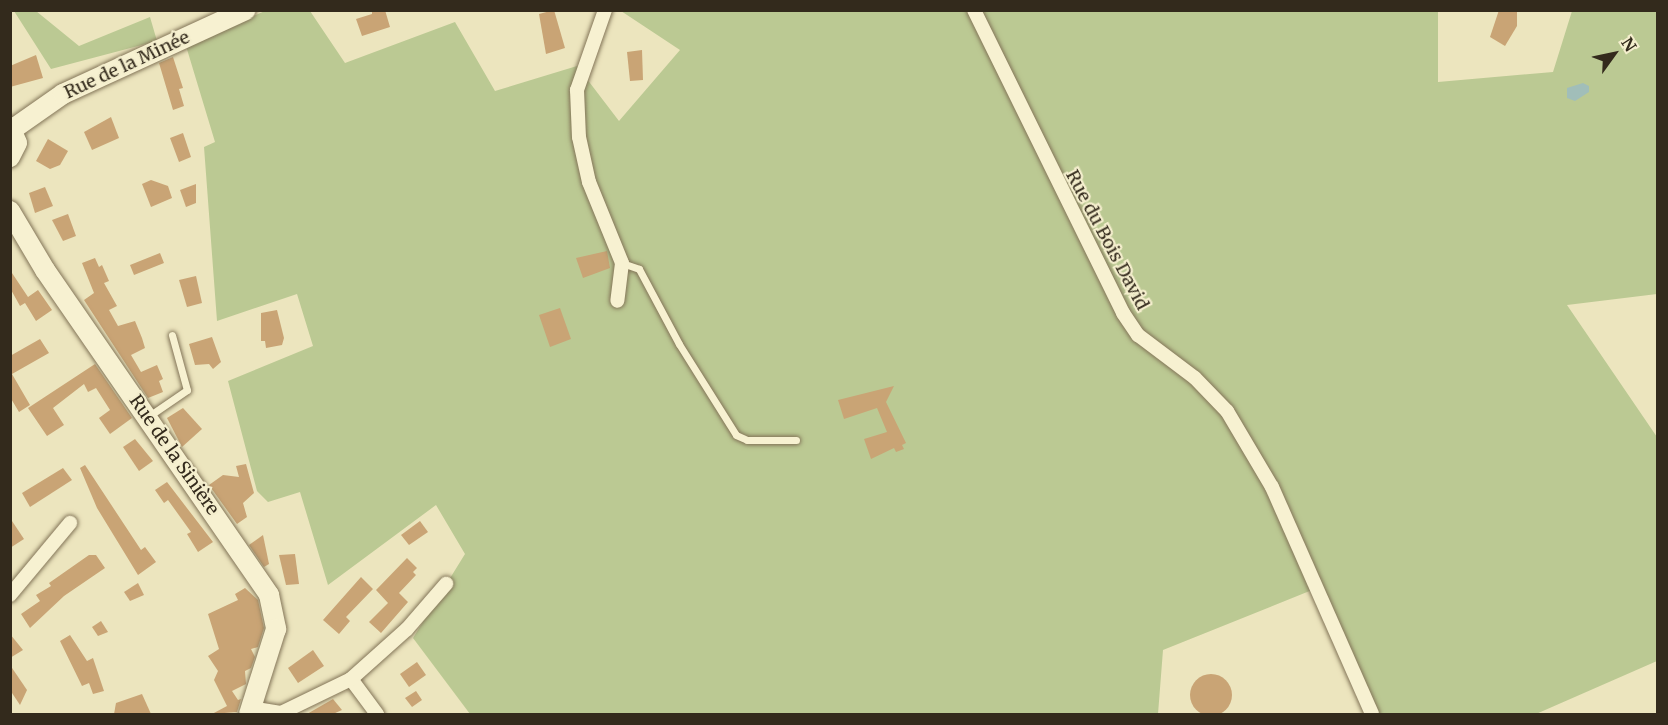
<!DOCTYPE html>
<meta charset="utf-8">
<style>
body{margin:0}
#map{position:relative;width:1668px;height:725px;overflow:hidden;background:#ece5be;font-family:Merriweather,serif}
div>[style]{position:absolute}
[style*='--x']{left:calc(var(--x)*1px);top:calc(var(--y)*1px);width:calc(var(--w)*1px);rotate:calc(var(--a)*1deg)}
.green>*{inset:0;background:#bbc993}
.water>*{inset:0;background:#a1beb9}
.building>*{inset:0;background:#c9a475}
.round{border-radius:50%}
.roads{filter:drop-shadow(0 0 2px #837558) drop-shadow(0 0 2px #837558)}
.lane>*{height:7px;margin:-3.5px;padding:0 3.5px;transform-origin:3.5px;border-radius:3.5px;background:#f7f1d1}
.street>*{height:14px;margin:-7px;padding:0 7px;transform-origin:7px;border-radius:7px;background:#f7f1d1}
.secondary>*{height:20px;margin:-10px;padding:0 10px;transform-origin:10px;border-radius:10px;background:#f7f1d1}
span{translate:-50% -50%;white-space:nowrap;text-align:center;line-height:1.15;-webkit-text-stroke:4.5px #f4eecd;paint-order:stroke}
.street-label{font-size:18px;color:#332a1c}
.frame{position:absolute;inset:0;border:12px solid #332a1c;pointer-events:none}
.north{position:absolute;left:1584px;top:24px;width:60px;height:60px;-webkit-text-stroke:4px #f4eecd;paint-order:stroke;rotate:57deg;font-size:16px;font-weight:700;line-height:24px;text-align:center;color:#332a1c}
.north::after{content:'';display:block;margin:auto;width:21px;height:27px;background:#332a1c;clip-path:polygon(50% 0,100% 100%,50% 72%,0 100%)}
</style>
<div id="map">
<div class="green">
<div style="clip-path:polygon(14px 11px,36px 11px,79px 46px,150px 17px,157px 41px,51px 69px)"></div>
<div style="clip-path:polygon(265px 11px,310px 11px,345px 63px,455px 22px,495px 91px,577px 66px,619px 121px,680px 50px,621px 11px,1438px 11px,1438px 82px,1553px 72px,1572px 11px,1657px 11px,1657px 294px,1567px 305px,1657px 437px,1657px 661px,1536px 714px,1377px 714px,1322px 586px,1163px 650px,1158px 714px,470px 714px,413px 638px,465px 554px,436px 505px,328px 585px,300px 492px,268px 502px,257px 491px,228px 381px,313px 346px,297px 294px,217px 321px,204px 147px,215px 142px,186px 46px)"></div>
</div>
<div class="water">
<div style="clip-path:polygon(1583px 83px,1589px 86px,1589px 92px,1575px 101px,1567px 98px,1567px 88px)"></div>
</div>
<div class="building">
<div style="clip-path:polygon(372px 10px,385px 10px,390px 27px,362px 36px,356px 19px,372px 14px)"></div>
<div style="clip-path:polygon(554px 10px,565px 48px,546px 54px,539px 14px)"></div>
<div style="clip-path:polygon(1499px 10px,1517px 10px,1517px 26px,1505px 46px,1490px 37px)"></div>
<div style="clip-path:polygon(642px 50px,643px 80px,630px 81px,627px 52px)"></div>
<div style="clip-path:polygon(36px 55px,43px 78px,10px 87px,10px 66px)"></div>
<div style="clip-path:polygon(173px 57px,183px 88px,179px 89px,184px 106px,173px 110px,159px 63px)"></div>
<div style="clip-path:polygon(111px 117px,119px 138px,92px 150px,84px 132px)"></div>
<div style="clip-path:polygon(183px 133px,191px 157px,179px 162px,170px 138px)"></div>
<div style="clip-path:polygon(48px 139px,68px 151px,60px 165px,50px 169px,36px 161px)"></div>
<div style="clip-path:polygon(151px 180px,168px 186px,172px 198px,151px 207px,142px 184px)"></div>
<div style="clip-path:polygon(196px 184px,196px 203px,186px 207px,180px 190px)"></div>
<div style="clip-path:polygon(45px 187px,53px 206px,35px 213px,29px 193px)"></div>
<div style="clip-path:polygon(68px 214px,76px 236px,63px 241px,52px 220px)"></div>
<div style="clip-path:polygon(607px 251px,610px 268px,583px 278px,576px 258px)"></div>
<div style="clip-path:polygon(160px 253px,164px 263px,134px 275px,130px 265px)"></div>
<div style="clip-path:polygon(95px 258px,99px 267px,102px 265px,109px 281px,104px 283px,117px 306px,109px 310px,118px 326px,135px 321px,142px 338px,145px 348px,131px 355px,141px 372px,157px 365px,163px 379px,159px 381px,163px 392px,148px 398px,84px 300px,94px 293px,82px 263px)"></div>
<div style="clip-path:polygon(10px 270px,28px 297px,38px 290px,52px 310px,36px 321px,25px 303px,20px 306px,10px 288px)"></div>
<div style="clip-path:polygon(196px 276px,202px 303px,187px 307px,179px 280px)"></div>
<div style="clip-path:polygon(560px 308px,571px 339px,550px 347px,539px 315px)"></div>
<div style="clip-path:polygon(277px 310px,284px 338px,282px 345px,266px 348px,265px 341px,261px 341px,261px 313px)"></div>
<div style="clip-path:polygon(212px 337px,221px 362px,213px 369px,209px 364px,195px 365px,189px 344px)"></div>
<div style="clip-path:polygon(40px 339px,49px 353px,12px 374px,30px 405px,19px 412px,10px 397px,10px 356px)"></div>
<div style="clip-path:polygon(95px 364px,132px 418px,110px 434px,99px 418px,110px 410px,96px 388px,88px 392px,84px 384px,53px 408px,64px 425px,47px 436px,28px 408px)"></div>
<div style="clip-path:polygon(894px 386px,886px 402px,906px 443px,902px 445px,904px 449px,896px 452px,894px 448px,871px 459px,864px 439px,887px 432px,877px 408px,844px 419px,838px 400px)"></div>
<div style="clip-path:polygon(183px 408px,202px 429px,182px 447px,167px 418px)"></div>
<div style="clip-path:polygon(135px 439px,153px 461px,139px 471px,123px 447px)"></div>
<div style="clip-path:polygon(246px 464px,254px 493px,243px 503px,247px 517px,237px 524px,209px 485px,223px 475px,239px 477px,236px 466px)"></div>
<div style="clip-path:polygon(85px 465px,141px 550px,145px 547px,156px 562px,138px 575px,97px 508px,80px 468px)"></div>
<div style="clip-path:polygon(63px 468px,72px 480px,30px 507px,22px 493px)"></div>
<div style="clip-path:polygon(167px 482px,213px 542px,198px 552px,187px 534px,191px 532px,168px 500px,164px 503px,155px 490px)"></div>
<div style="clip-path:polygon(10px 518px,24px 539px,10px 548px)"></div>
<div style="clip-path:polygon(420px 521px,428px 532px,409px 545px,401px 535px)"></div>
<div style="clip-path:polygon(263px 535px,269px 564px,264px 567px,249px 545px)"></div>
<div style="clip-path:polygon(295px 554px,299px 584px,286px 585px,279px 555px)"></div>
<div style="clip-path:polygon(89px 555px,96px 555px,105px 568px,64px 596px,30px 628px,21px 614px,40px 601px,36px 595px,51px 586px,49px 583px)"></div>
<div style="clip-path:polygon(407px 558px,417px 568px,413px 572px,416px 575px,399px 593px,408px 602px,381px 633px,369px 622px,388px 603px,376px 590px)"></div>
<div style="clip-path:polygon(361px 577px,373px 589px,346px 617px,350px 621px,339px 634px,323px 620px)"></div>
<div style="clip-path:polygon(138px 583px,144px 595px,130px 601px,124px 592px)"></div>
<div style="clip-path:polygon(245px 588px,258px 600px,264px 628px,258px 647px,251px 649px,255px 657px,251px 668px,245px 671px,246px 684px,232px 691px,238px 700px,241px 699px,237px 712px,212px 714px,227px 706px,214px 680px,218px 671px,208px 656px,219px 649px,208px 614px,238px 600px,235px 594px)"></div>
<div style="clip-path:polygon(101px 621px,108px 632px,98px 636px,92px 627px)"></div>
<div style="clip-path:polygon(10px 634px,23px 650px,10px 658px)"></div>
<div style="clip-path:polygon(70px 635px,87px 661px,93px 658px,104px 691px,93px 694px,89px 683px,82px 686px,60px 641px)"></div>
<div style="clip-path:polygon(313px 650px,324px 666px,298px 683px,288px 668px)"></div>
<div style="clip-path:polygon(417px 662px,426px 675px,409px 687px,400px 674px)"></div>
<div style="clip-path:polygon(10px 665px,27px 690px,20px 705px,10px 690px)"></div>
<div class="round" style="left:1190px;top:674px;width:42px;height:42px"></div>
<div style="clip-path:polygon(416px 691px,422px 700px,412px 707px,405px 698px)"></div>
<div style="clip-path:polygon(142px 694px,151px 714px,114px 714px,116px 703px)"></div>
<div style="clip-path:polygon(333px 699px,342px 710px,333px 714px,307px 714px)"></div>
</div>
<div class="roads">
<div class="lane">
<div style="--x:622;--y:263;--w:18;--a:19"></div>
<div style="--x:639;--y:269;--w:85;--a:61.9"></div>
<div style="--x:679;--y:344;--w:107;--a:57.9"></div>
<div style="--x:736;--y:435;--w:12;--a:24"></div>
<div style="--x:747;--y:440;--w:49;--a:0"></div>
<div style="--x:149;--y:416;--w:46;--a:-34.4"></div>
<div style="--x:187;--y:390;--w:57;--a:-105.3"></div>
</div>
<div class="street">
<div style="--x:605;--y:10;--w:85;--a:109.3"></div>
<div style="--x:577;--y:90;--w:47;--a:87.6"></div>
<div style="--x:579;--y:137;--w:46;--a:77.5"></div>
<div style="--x:589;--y:182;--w:87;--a:67.8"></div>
<div style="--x:622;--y:263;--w:38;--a:97"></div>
<div style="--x:974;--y:10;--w:338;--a:63.8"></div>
<div style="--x:1123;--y:313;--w:27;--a:56"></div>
<div style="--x:1138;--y:335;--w:71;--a:37"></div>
<div style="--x:1195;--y:378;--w:46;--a:45.9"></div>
<div style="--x:1227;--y:411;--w:88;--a:59.4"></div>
<div style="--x:1272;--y:487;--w:248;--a:66.2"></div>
<div style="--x:10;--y:595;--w:94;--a:-50.2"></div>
<div style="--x:351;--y:679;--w:44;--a:53.4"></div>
<div style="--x:250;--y:708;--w:31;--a:9"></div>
<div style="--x:281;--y:713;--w:78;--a:-25.9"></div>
<div style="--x:351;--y:679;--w:75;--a:-41.8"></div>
<div style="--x:407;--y:629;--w:60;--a:-49.1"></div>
</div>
<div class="secondary">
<div style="--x:10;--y:127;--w:17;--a:66"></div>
<div style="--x:17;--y:143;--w:16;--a:117"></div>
<div style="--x:13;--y:129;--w:61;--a:-35"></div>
<div style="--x:63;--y:94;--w:201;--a:-24.7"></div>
<div style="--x:10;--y:211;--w:69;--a:59.3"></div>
<div style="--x:45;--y:270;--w:395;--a:55.4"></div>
<div style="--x:269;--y:595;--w:35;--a:78"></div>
<div style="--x:276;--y:629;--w:89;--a:107.6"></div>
</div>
</div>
<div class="street-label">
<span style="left:127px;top:65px;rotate:-25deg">Rue de la Minée</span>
<span style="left:1107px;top:240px;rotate:62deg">Rue du Bois David</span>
<span style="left:174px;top:455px;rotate:55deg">Rue de la Sinière</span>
</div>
<div class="frame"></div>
<div class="north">N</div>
</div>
